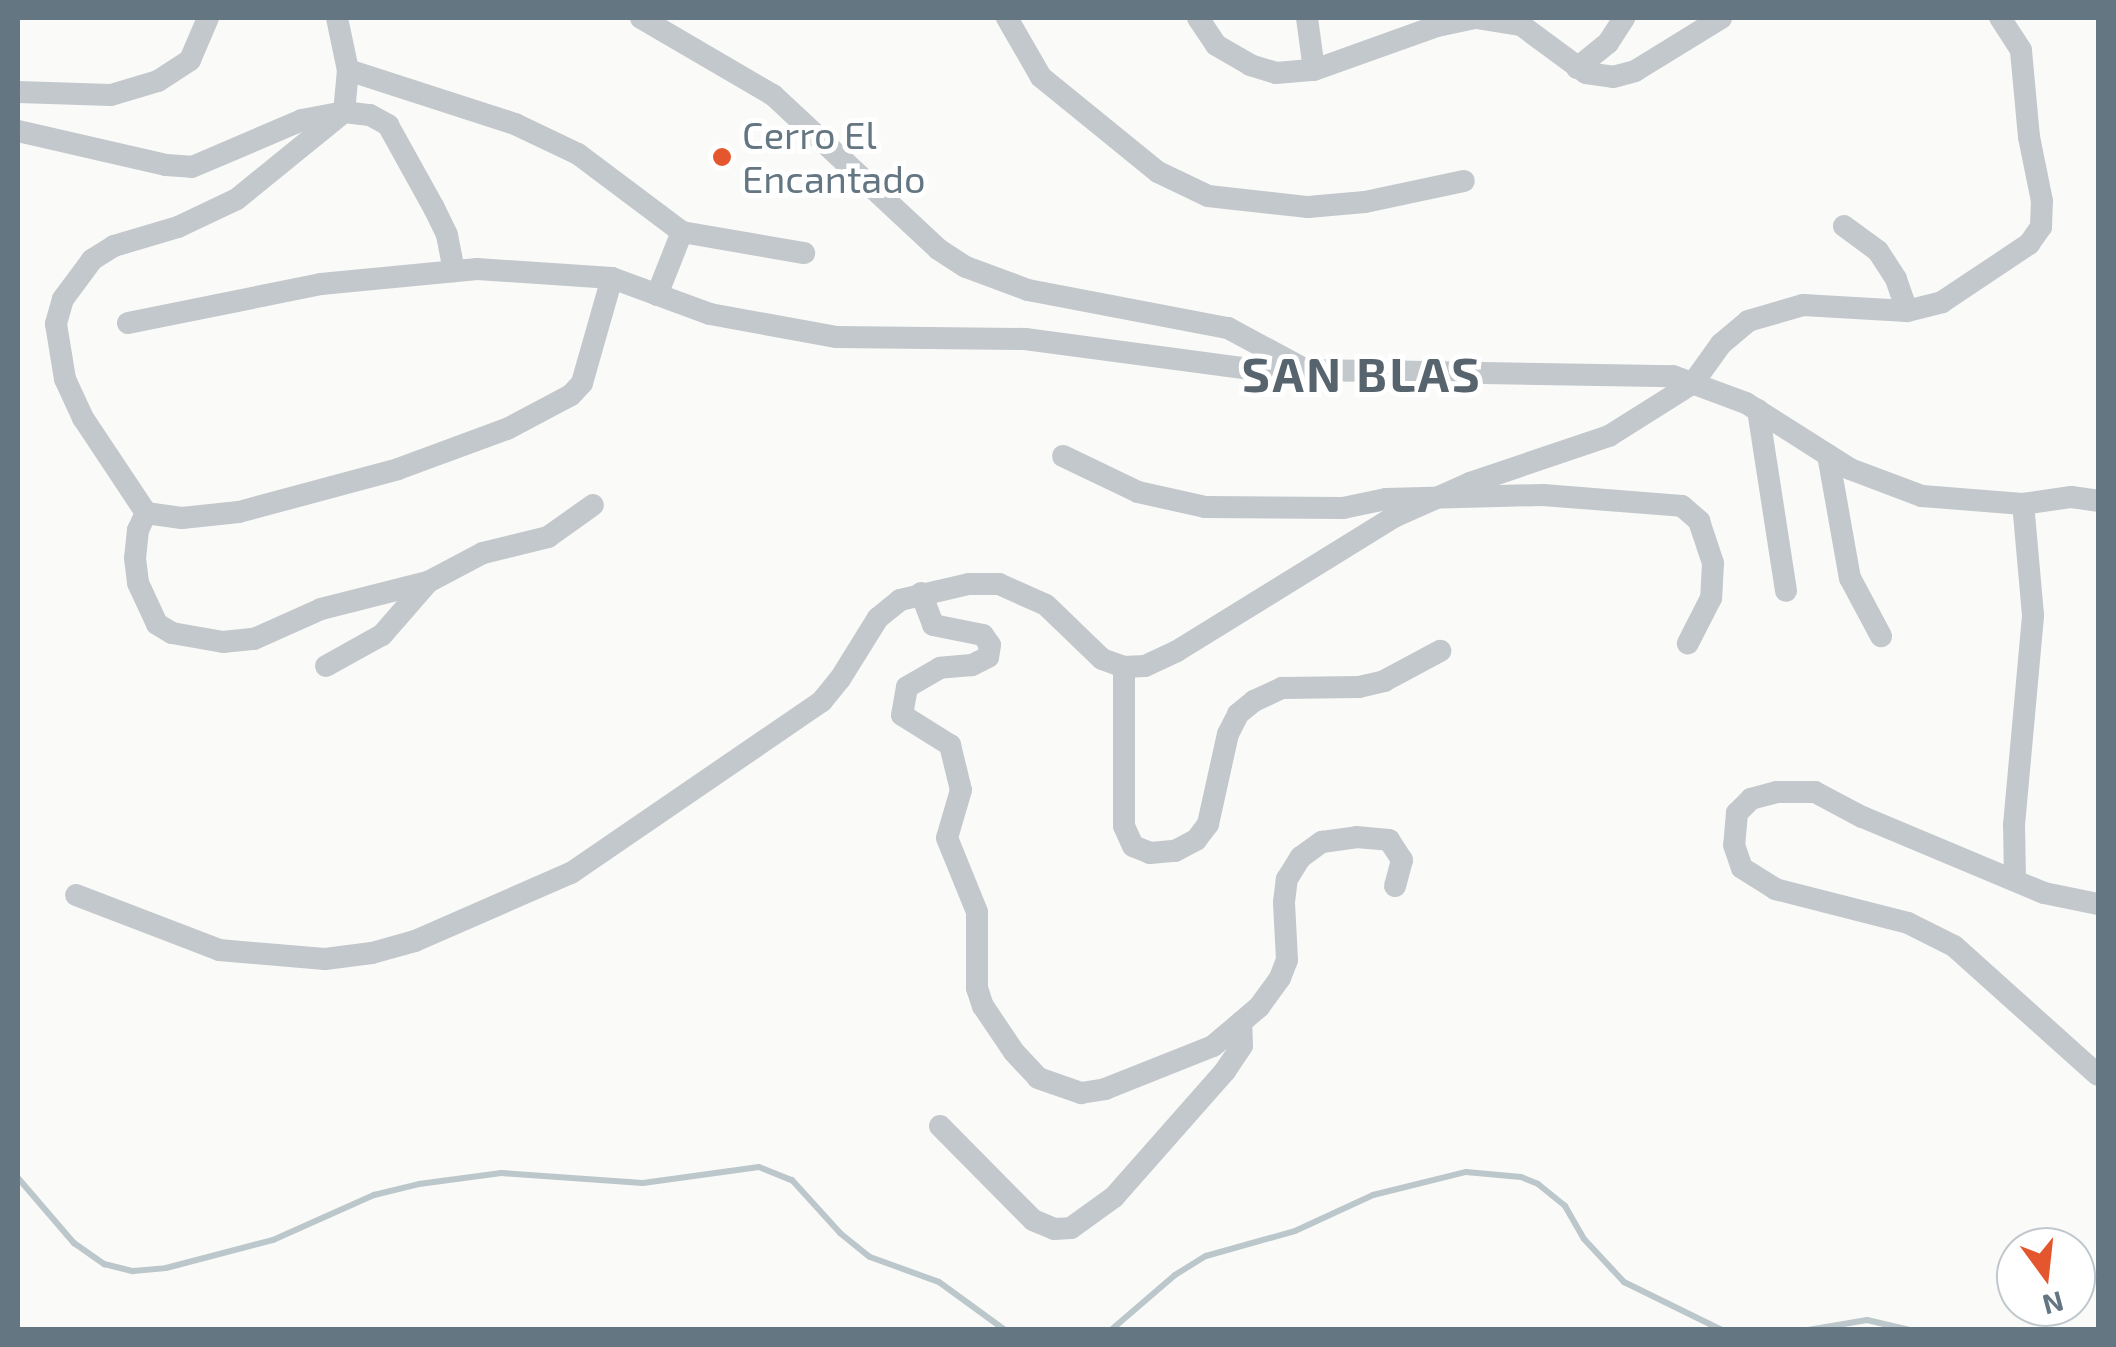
<!DOCTYPE html>
<style>
body{margin:0}
#map{position:relative;width:2116px;height:1347px;overflow:hidden;background:#fafaf8;font-family:"Exo 2",sans-serif}
div>[style]{position:absolute}
[style*='--x']{left:calc(var(--x)*1px);top:calc(var(--y)*1px);width:calc(var(--w)*1px);rotate:calc(var(--a)*1deg)}
.stream>*{height:6px;margin:-3px;padding:0 3px;transform-origin:3px;border-radius:3px;background:#bbc7cb}
.minor>*{height:22px;margin:-11px;padding:0 11px;transform-origin:11px;border-radius:11px;background:#c3c8cc}
.dots>*{width:28px;height:28px;translate:-50% -50%;box-sizing:border-box;border:5px solid #fff;border-radius:50%}
span{translate:-50% -50%;white-space:nowrap;text-align:center;line-height:1.15;-webkit-text-stroke:10px #fff;paint-order:stroke}
.poi-label{font-size:38px;color:#657683}
.left{translate:0 -50%;text-align:left}
.district-label{font-size:48px;color:#57646e;font-weight:700;letter-spacing:2.5px}
.frame{position:absolute;inset:0;border:20px solid #657683;pointer-events:none}
.north{position:absolute;left:1996px;top:1227px;width:100px;height:100px;box-sizing:border-box;background:#fff;border:2px solid #c1c8cd;border-radius:50%;rotate:165deg;font-size:28px;font-weight:700;line-height:40px;text-align:center;color:#657683}
.north::after{content:'';display:block;margin:auto;width:35px;height:45px;background:#e4572e;clip-path:polygon(50% 0,100% 100%,50% 72%,0 100%)}
</style>
<div id="map">
<div class="stream">
<div style="--x:18;--y:1178;--w:86;--a:49.3"></div>
<div style="--x:74;--y:1243;--w:37;--a:35"></div>
<div style="--x:104;--y:1264;--w:30;--a:14"></div>
<div style="--x:133;--y:1271;--w:33;--a:-5"></div>
<div style="--x:166;--y:1268;--w:111;--a:-14.7"></div>
<div style="--x:273;--y:1240;--w:111;--a:-24"></div>
<div style="--x:374;--y:1195;--w:46;--a:-13.7"></div>
<div style="--x:419;--y:1184;--w:83;--a:-7.6"></div>
<div style="--x:501;--y:1173;--w:142;--a:4"></div>
<div style="--x:643;--y:1183;--w:117;--a:-7.9"></div>
<div style="--x:759;--y:1167;--w:35;--a:22"></div>
<div style="--x:792;--y:1180;--w:72;--a:47.8"></div>
<div style="--x:840;--y:1233;--w:38;--a:39"></div>
<div style="--x:870;--y:1257;--w:73;--a:19.9"></div>
<div style="--x:939;--y:1282;--w:82;--a:36"></div>
<div style="--x:1111;--y:1330;--w:84;--a:-40.7"></div>
<div style="--x:1175;--y:1275;--w:36;--a:-32"></div>
<div style="--x:1206;--y:1256;--w:92;--a:-15.7"></div>
<div style="--x:1295;--y:1231;--w:86;--a:-24.8"></div>
<div style="--x:1373;--y:1195;--w:96;--a:-13.9"></div>
<div style="--x:1466;--y:1172;--w:55;--a:5.2"></div>
<div style="--x:1521;--y:1177;--w:18;--a:22"></div>
<div style="--x:1538;--y:1184;--w:35;--a:39"></div>
<div style="--x:1565;--y:1206;--w:38;--a:60"></div>
<div style="--x:1584;--y:1239;--w:59;--a:47.1"></div>
<div style="--x:1624;--y:1282;--w:109;--a:26.1"></div>
<div style="--x:1808;--y:1330;--w:60;--a:-9.6"></div>
<div style="--x:1867;--y:1320;--w:44;--a:13.1"></div>
</div>
<div class="minor">
<div style="--x:337;--y:18;--w:53;--a:78.1"></div>
<div style="--x:348;--y:70;--w:42;--a:95.4"></div>
<div style="--x:344;--y:112;--w:138;--a:140.9"></div>
<div style="--x:237;--y:199;--w:65;--a:154.6"></div>
<div style="--x:178;--y:227;--w:67;--a:163.5"></div>
<div style="--x:114;--y:246;--w:26;--a:148"></div>
<div style="--x:92;--y:260;--w:49;--a:126.6"></div>
<div style="--x:63;--y:299;--w:26;--a:106"></div>
<div style="--x:56;--y:324;--w:56;--a:80.7"></div>
<div style="--x:65;--y:379;--w:43;--a:65.2"></div>
<div style="--x:83;--y:418;--w:114;--a:56.4"></div>
<div style="--x:146;--y:513;--w:36;--a:8"></div>
<div style="--x:182;--y:518;--w:57;--a:-6"></div>
<div style="--x:239;--y:512;--w:165;--a:-15.1"></div>
<div style="--x:398;--y:469;--w:116;--a:-20.2"></div>
<div style="--x:507;--y:429;--w:72;--a:-28"></div>
<div style="--x:571;--y:395;--w:16;--a:-47"></div>
<div style="--x:582;--y:383;--w:109;--a:-74.1"></div>
<div style="--x:641;--y:18;--w:153;--a:30.3"></div>
<div style="--x:773;--y:95;--w:226;--a:43"></div>
<div style="--x:938;--y:249;--w:33;--a:33"></div>
<div style="--x:966;--y:267;--w:66;--a:20.4"></div>
<div style="--x:1028;--y:290;--w:204;--a:10.8"></div>
<div style="--x:1228;--y:328;--w:86;--a:28.3"></div>
<div style="--x:1007;--y:18;--w:68;--a:60"></div>
<div style="--x:1041;--y:77;--w:151;--a:39.1"></div>
<div style="--x:1158;--y:172;--w:55;--a:25.6"></div>
<div style="--x:1208;--y:196;--w:101;--a:6.3"></div>
<div style="--x:1308;--y:207;--w:57;--a:-5"></div>
<div style="--x:1365;--y:202;--w:101;--a:-12"></div>
<div style="--x:1198;--y:18;--w:32;--a:56"></div>
<div style="--x:1216;--y:45;--w:39;--a:30"></div>
<div style="--x:1250;--y:65;--w:27;--a:17"></div>
<div style="--x:1276;--y:73;--w:38;--a:-5"></div>
<div style="--x:1314;--y:70;--w:131;--a:-19.7"></div>
<div style="--x:1437;--y:26;--w:40;--a:-12"></div>
<div style="--x:1476;--y:18;--w:46;--a:8.8"></div>
<div style="--x:1521;--y:25;--w:81;--a:36.4"></div>
<div style="--x:1586;--y:73;--w:27;--a:8"></div>
<div style="--x:1613;--y:77;--w:23;--a:-15"></div>
<div style="--x:1635;--y:71;--w:101;--a:-31.6"></div>
<div style="--x:1307;--y:18;--w:52;--a:82.3"></div>
<div style="--x:1577;--y:68;--w:40;--a:-39"></div>
<div style="--x:1608;--y:43;--w:30;--a:-57"></div>
<div style="--x:348;--y:70;--w:176;--a:17.9"></div>
<div style="--x:515;--y:124;--w:70;--a:25.5"></div>
<div style="--x:578;--y:154;--w:130;--a:36.9"></div>
<div style="--x:682;--y:232;--w:124;--a:9.8"></div>
<div style="--x:18;--y:92;--w:93;--a:1.8"></div>
<div style="--x:111;--y:95;--w:49;--a:-16.6"></div>
<div style="--x:158;--y:81;--w:38;--a:-33"></div>
<div style="--x:190;--y:60;--w:46;--a:-66.8"></div>
<div style="--x:18;--y:131;--w:152;--a:12.9"></div>
<div style="--x:166;--y:165;--w:26;--a:4"></div>
<div style="--x:192;--y:167;--w:120;--a:-23.1"></div>
<div style="--x:302;--y:120;--w:43;--a:-10.8"></div>
<div style="--x:344;--y:112;--w:26;--a:7"></div>
<div style="--x:370;--y:115;--w:21;--a:29"></div>
<div style="--x:388;--y:125;--w:95;--a:61"></div>
<div style="--x:434;--y:208;--w:30;--a:64"></div>
<div style="--x:447;--y:235;--w:37;--a:79"></div>
<div style="--x:1844;--y:226;--w:42;--a:36.3"></div>
<div style="--x:1878;--y:251;--w:33;--a:57"></div>
<div style="--x:1896;--y:279;--w:34;--a:71"></div>
<div style="--x:657;--y:295;--w:68;--a:-68.4"></div>
<div style="--x:128;--y:323;--w:197;--a:-11.4"></div>
<div style="--x:321;--y:284;--w:157;--a:-5.5"></div>
<div style="--x:477;--y:269;--w:135;--a:3.8"></div>
<div style="--x:612;--y:278;--w:104;--a:20.2"></div>
<div style="--x:710;--y:314;--w:129;--a:10.3"></div>
<div style="--x:837;--y:337;--w:188;--a:0.6"></div>
<div style="--x:1025;--y:339;--w:228;--a:7.6"></div>
<div style="--x:1251;--y:369;--w:422;--a:1"></div>
<div style="--x:1673;--y:376;--w:78;--a:20.3"></div>
<div style="--x:1746;--y:403;--w:123;--a:32.4"></div>
<div style="--x:1850;--y:469;--w:77;--a:20.6"></div>
<div style="--x:1922;--y:496;--w:101;--a:4.5"></div>
<div style="--x:2023;--y:504;--w:49;--a:-8.3"></div>
<div style="--x:2071;--y:497;--w:27;--a:8"></div>
<div style="--x:1758;--y:410;--w:183;--a:81.2"></div>
<div style="--x:1828;--y:455;--w:125;--a:79.9"></div>
<div style="--x:1850;--y:578;--w:66;--a:61.9"></div>
<div style="--x:1063;--y:456;--w:83;--a:25.6"></div>
<div style="--x:1138;--y:492;--w:69;--a:12.6"></div>
<div style="--x:1205;--y:507;--w:138;--a:0.4"></div>
<div style="--x:1343;--y:508;--w:44;--a:-11.8"></div>
<div style="--x:1386;--y:499;--w:157;--a:-1.5"></div>
<div style="--x:1543;--y:495;--w:139;--a:4.5"></div>
<div style="--x:1682;--y:506;--w:23;--a:41"></div>
<div style="--x:1699;--y:521;--w:44;--a:71.6"></div>
<div style="--x:1713;--y:563;--w:35;--a:93"></div>
<div style="--x:1711;--y:598;--w:51;--a:117.1"></div>
<div style="--x:146;--y:513;--w:19;--a:115"></div>
<div style="--x:138;--y:530;--w:28;--a:96"></div>
<div style="--x:135;--y:558;--w:25;--a:83"></div>
<div style="--x:138;--y:583;--w:45;--a:65.1"></div>
<div style="--x:157;--y:624;--w:17;--a:31"></div>
<div style="--x:172;--y:633;--w:52;--a:10"></div>
<div style="--x:223;--y:642;--w:31;--a:-6"></div>
<div style="--x:254;--y:639;--w:73;--a:-24.1"></div>
<div style="--x:321;--y:609;--w:110;--a:-14.2"></div>
<div style="--x:428;--y:582;--w:62;--a:-27.8"></div>
<div style="--x:483;--y:553;--w:67;--a:-13.8"></div>
<div style="--x:548;--y:537;--w:55;--a:-35.4"></div>
<div style="--x:921;--y:593;--w:34;--a:69"></div>
<div style="--x:933;--y:625;--w:51;--a:11.3"></div>
<div style="--x:983;--y:635;--w:12;--a:55"></div>
<div style="--x:990;--y:645;--w:12;--a:99"></div>
<div style="--x:988;--y:657;--w:18;--a:153"></div>
<div style="--x:972;--y:665;--w:32;--a:175"></div>
<div style="--x:940;--y:668;--w:38;--a:150"></div>
<div style="--x:907;--y:687;--w:28;--a:100"></div>
<div style="--x:902;--y:715;--w:57;--a:32"></div>
<div style="--x:950;--y:745;--w:46;--a:76.3"></div>
<div style="--x:961;--y:790;--w:50;--a:106.3"></div>
<div style="--x:947;--y:838;--w:80;--a:67.9"></div>
<div style="--x:977;--y:912;--w:76;--a:90"></div>
<div style="--x:977;--y:988;--w:19;--a:72"></div>
<div style="--x:983;--y:1006;--w:55;--a:56"></div>
<div style="--x:1014;--y:1052;--w:35;--a:47"></div>
<div style="--x:1038;--y:1078;--w:46;--a:19.2"></div>
<div style="--x:1081;--y:1093;--w:24;--a:-9"></div>
<div style="--x:1105;--y:1089;--w:116;--a:-21.7"></div>
<div style="--x:1213;--y:1046;--w:60;--a:-40.3"></div>
<div style="--x:1259;--y:1007;--w:36;--a:-54"></div>
<div style="--x:1280;--y:978;--w:19;--a:-69"></div>
<div style="--x:1287;--y:960;--w:58;--a:-93"></div>
<div style="--x:1284;--y:902;--w:23;--a:-83"></div>
<div style="--x:1287;--y:879;--w:26;--a:-58"></div>
<div style="--x:1301;--y:857;--w:26;--a:-36"></div>
<div style="--x:1322;--y:842;--w:34;--a:-8"></div>
<div style="--x:1356;--y:837;--w:33;--a:5"></div>
<div style="--x:1389;--y:840;--w:24;--a:57"></div>
<div style="--x:1402;--y:860;--w:27;--a:105"></div>
<div style="--x:326;--y:666;--w:64;--a:-29"></div>
<div style="--x:382;--y:635;--w:70;--a:-49"></div>
<div style="--x:1124;--y:667;--w:159;--a:90"></div>
<div style="--x:1124;--y:826;--w:22;--a:66"></div>
<div style="--x:1133;--y:846;--w:18;--a:22"></div>
<div style="--x:1150;--y:853;--w:25;--a:-5"></div>
<div style="--x:1175;--y:851;--w:24;--a:-28"></div>
<div style="--x:1196;--y:840;--w:20;--a:-53"></div>
<div style="--x:1208;--y:824;--w:92;--a:-77.5"></div>
<div style="--x:1228;--y:734;--w:22;--a:-63"></div>
<div style="--x:1238;--y:714;--w:21;--a:-39"></div>
<div style="--x:1254;--y:701;--w:31;--a:-25"></div>
<div style="--x:1282;--y:688;--w:77;--a:-0.7"></div>
<div style="--x:1359;--y:687;--w:26;--a:-13"></div>
<div style="--x:1384;--y:681;--w:64;--a:-28.2"></div>
<div style="--x:2015;--y:880;--w:55;--a:-91"></div>
<div style="--x:2014;--y:825;--w:211;--a:-84.8"></div>
<div style="--x:2033;--y:615;--w:111;--a:-95.1"></div>
<div style="--x:76;--y:895;--w:153;--a:21"></div>
<div style="--x:219;--y:950;--w:106;--a:4.9"></div>
<div style="--x:325;--y:959;--w:47;--a:-7.3"></div>
<div style="--x:372;--y:953;--w:45;--a:-15.6"></div>
<div style="--x:415;--y:941;--w:170;--a:-23.6"></div>
<div style="--x:571;--y:873;--w:304;--a:-34.4"></div>
<div style="--x:822;--y:701;--w:28;--a:-51"></div>
<div style="--x:840;--y:679;--w:72;--a:-58.1"></div>
<div style="--x:878;--y:618;--w:28;--a:-39"></div>
<div style="--x:900;--y:600;--w:71;--a:-13.1"></div>
<div style="--x:969;--y:584;--w:30;--a:0"></div>
<div style="--x:999;--y:584;--w:51;--a:24.1"></div>
<div style="--x:1046;--y:605;--w:78;--a:44"></div>
<div style="--x:1102;--y:659;--w:23;--a:20"></div>
<div style="--x:1124;--y:667;--w:21;--a:-3"></div>
<div style="--x:1145;--y:666;--w:35;--a:-25"></div>
<div style="--x:1177;--y:651;--w:257;--a:-31.7"></div>
<div style="--x:1396;--y:516;--w:81;--a:-24"></div>
<div style="--x:1470;--y:483;--w:147;--a:-18.7"></div>
<div style="--x:1609;--y:436;--w:99;--a:-32.2"></div>
<div style="--x:1693;--y:383;--w:48;--a:-54.3"></div>
<div style="--x:1721;--y:344;--w:35;--a:-40"></div>
<div style="--x:1748;--y:321;--w:57;--a:-16.2"></div>
<div style="--x:1803;--y:305;--w:104;--a:3.3"></div>
<div style="--x:1907;--y:311;--w:36;--a:-14"></div>
<div style="--x:1942;--y:302;--w:105;--a:-33.7"></div>
<div style="--x:2029;--y:244;--w:21;--a:-55"></div>
<div style="--x:2041;--y:227;--w:26;--a:-88"></div>
<div style="--x:2042;--y:201;--w:65;--a:-101.5"></div>
<div style="--x:2029;--y:137;--w:87;--a:-95.3"></div>
<div style="--x:2021;--y:50;--w:38;--a:-123"></div>
<div style="--x:2098;--y:904;--w:55;--a:-168.5"></div>
<div style="--x:2044;--y:893;--w:197;--a:-157.3"></div>
<div style="--x:1862;--y:817;--w:53;--a:-152"></div>
<div style="--x:1815;--y:792;--w:38;--a:180"></div>
<div style="--x:1777;--y:792;--w:27;--a:165"></div>
<div style="--x:1751;--y:799;--w:20;--a:135"></div>
<div style="--x:1737;--y:813;--w:32;--a:95"></div>
<div style="--x:1734;--y:845;--w:24;--a:71"></div>
<div style="--x:1742;--y:868;--w:39;--a:32"></div>
<div style="--x:1775;--y:889;--w:137;--a:14.3"></div>
<div style="--x:1908;--y:923;--w:51;--a:26.6"></div>
<div style="--x:1954;--y:946;--w:193;--a:41.9"></div>
<div style="--x:940;--y:1126;--w:132;--a:45.3"></div>
<div style="--x:1033;--y:1220;--w:23;--a:23"></div>
<div style="--x:1054;--y:1229;--w:17;--a:-3"></div>
<div style="--x:1071;--y:1228;--w:53;--a:-35.8"></div>
<div style="--x:1114;--y:1197;--w:168;--a:-48.6"></div>
<div style="--x:1225;--y:1071;--w:30;--a:-56"></div>
<div style="--x:1242;--y:1046;--w:24;--a:-92"></div>
</div>
<div class="dots">
<div style="left:722px;top:157px;background:#e4572e"></div>
</div>
<div class="poi-label">
<span class="left" style="left:742px;top:157px">Cerro El<br>Encantado</span>
</div>
<div class="district-label">
<span style="left:1362px;top:374px">SAN BLAS</span>
</div>
<div class="frame"></div>
<div class="north">N</div>
</div>
